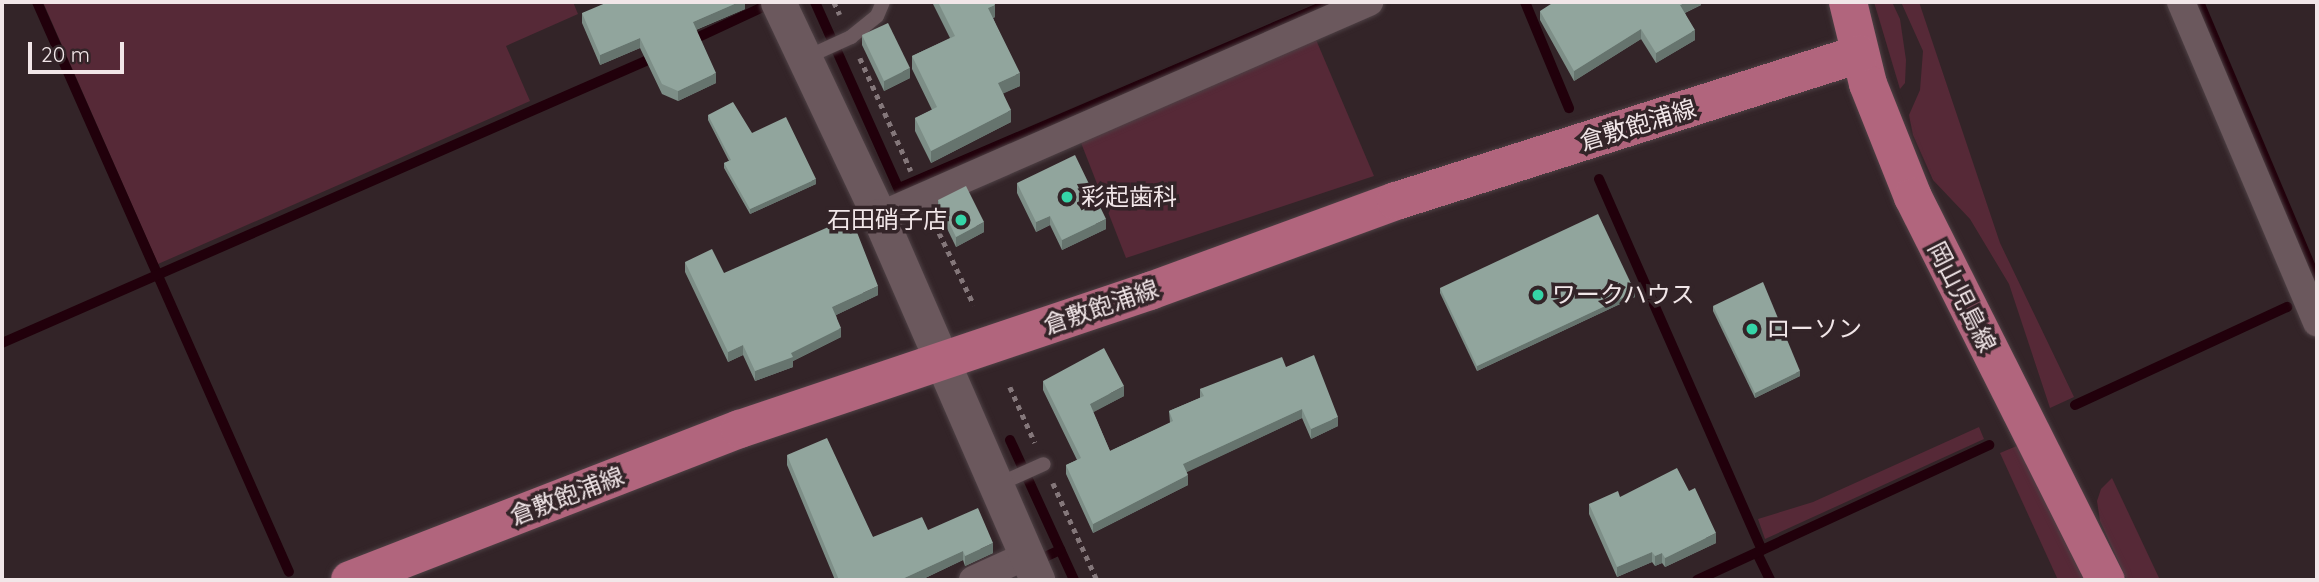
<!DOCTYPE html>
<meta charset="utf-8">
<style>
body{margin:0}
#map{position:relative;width:2319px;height:582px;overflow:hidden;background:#332428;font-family:Quicksand,"Noto Sans JP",sans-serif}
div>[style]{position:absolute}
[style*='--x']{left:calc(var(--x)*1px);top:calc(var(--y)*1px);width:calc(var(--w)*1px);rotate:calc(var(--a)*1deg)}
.green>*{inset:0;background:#562937}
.stream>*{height:10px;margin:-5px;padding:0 5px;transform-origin:5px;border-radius:5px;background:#21000b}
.path>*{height:4.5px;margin-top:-2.25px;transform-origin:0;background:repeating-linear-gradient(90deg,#84777a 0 5px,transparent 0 10px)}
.roads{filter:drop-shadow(0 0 2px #4e4145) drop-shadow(0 0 2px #4e4145)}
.service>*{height:14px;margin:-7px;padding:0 7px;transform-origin:7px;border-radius:7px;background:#6b585d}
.minor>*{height:28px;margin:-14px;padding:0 14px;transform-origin:14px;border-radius:14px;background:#6b585d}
.tertiary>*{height:35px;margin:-17.5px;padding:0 17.5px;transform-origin:17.5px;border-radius:17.5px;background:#6b585d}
.primary>*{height:38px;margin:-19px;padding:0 19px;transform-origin:19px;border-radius:19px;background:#b1657d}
.wall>*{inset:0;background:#7d8e87}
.shaded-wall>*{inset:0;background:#66746e}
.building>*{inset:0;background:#91a59d}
.dots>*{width:19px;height:19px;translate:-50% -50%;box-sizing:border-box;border:4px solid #332428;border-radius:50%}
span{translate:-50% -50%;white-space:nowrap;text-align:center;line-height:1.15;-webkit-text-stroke:7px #332428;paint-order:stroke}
.street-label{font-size:24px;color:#f1e6e8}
.poi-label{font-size:24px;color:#f1e6e8}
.left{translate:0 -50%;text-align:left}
.right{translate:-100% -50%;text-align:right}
.frame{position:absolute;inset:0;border:4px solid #f1e6e8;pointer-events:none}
.scale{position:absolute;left:28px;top:42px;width:96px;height:32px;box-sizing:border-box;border:4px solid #f1e6e8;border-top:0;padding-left:9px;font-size:21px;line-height:24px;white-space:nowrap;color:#f1e6e8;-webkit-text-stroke:5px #332428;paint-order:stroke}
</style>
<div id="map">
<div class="green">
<div style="clip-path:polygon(43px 2px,573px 2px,578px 14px,506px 46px,530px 101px,158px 264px)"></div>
<div style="clip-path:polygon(1874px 2px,1892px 2px,1900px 19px,1906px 60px,1905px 83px,1900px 89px)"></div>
<div style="clip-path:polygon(1901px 2px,1919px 2px,2000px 243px,2074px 397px,2050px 408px,2009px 284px,1970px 219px,1933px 180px,1913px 135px,1909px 115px,1920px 90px,1923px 51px)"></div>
<div style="clip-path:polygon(1314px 35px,1374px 176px,1126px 258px,1078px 135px)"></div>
<div style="clip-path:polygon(1979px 427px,1984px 439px,1765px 539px,1758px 519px,1813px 502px)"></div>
<div style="clip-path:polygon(2019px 445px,2087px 580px,2058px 580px,2000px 453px)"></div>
<div style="clip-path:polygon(2112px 478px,2160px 580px,2127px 580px,2100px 521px,2097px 501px,2101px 489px)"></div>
</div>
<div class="stream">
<div style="--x:37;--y:2;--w:623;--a:66.15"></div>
<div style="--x:815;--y:2;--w:208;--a:65.9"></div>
<div style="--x:1525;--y:2;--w:115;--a:67.5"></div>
<div style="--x:2199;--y:2;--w:304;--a:67.1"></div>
<div style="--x:690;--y:41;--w:81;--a:-25"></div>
<div style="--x:1599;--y:179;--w:405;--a:66.3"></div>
<div style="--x:899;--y:188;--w:473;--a:-23.2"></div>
<div style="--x:2;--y:343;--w:715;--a:-23.66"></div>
<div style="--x:2075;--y:405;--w:234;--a:-24.8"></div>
<div style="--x:1010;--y:440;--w:154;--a:65.4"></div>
<div style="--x:1757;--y:553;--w:30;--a:64"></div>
<div style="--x:1045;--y:557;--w:17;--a:-25"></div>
<div style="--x:1697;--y:580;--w:322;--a:-24.8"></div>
</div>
<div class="path">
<div style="--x:834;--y:2;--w:14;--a:65"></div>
<div style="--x:860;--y:58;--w:124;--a:65.7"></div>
<div style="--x:935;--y:224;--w:90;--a:64.3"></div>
<div style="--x:1010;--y:387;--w:61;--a:65.9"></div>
<div style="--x:1053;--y:483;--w:107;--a:65.6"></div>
</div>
<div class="roads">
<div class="service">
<div style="--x:805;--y:58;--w:51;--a:-24.5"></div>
<div style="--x:851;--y:37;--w:33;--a:-39"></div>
<div style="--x:877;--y:16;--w:15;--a:-67"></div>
<div style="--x:997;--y:485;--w:51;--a:-24.1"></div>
</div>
<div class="minor">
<div style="--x:2181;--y:2;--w:348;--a:67"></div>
<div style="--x:879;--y:216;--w:535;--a:-23.59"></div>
<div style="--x:973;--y:580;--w:58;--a:-24.4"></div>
</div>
<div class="tertiary">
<div style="--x:778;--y:2;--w:237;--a:64.7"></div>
<div style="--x:879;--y:216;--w:397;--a:66.5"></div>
</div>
<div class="primary">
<div style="--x:1848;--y:2;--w:84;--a:76.3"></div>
<div style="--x:1868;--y:84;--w:122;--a:68.3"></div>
<div style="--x:1913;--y:197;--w:429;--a:63.3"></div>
<div style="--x:350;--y:580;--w:418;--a:-21.2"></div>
<div style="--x:740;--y:429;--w:433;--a:-18.6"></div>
<div style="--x:1150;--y:291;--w:262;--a:-20.1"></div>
<div style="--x:1396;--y:201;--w:486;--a:-17.6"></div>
</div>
</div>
<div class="wall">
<div style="clip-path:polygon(745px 2px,745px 9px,696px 30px,716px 83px,678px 101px,662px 94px,640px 48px,600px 65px,582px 23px,582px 13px)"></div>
<div style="clip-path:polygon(932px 2px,994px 2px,995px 17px,993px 18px,1020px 86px,1003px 93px,1011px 122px,931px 163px,915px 131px,915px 118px,932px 110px,912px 69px,912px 56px,950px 38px)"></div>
<div style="clip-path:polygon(1701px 2px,1701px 5px,1685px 13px,1695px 40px,1656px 63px,1641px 39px,1574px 81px,1540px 20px,1540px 11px)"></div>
<div style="clip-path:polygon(862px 35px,910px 78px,884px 91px,862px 45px)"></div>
<div style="clip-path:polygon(708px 115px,752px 133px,816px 184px,750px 214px,724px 168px,724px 163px,729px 161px,708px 120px)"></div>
<div style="clip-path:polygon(1017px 183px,1106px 229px,1062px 250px,1050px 225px,1036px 232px,1017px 193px)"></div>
<div style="clip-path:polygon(938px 200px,984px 232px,956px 247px,938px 210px)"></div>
<div style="clip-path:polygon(685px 262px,724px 273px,878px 295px,836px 315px,841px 337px,793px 361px,793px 367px,755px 381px,743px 355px,728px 362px,685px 272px)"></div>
<div style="clip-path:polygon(1440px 288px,1635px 297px,1477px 371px,1440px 293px)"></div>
<div style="clip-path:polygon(1713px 306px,1800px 376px,1755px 398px,1713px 311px)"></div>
<div style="clip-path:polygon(1286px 367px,1338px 426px,1311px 439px,1302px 418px,1186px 472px,1188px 485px,1093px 533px,1066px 474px,1066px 465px,1077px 460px,1043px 390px,1043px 381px,1124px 396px,1093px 412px,1110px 451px,1170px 423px,1169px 411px,1200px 398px,1200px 389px)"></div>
<div style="clip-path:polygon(787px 455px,873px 537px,928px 530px,993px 553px,965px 566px,963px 560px,921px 580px,835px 580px,787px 465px)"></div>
<div style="clip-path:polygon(1620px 497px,1716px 543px,1665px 567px,1662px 563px,1655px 566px,1652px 562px,1617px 577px,1589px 514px,1589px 504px)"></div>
</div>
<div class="shaded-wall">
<div style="clip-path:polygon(739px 2px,745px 2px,745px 9px,693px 31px,693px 22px)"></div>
<div style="clip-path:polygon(1687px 2px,1701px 2px,1701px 5px,1680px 15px,1680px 5px)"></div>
<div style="clip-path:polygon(995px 5px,995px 17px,988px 21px,988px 8px)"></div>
<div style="clip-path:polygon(1641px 29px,1641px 39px,1574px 81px,1574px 71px)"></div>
<div style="clip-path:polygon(1695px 30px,1695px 40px,1656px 63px,1656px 53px)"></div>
<div style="clip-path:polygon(640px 38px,640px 48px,600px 65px,600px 55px)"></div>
<div style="clip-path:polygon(910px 68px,910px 78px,884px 91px,884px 81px)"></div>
<div style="clip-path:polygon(716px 73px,716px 83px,678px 101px,678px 91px)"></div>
<div style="clip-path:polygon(1020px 73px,1020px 86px,998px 96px,998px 83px)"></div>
<div style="clip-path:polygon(1011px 110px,1011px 122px,931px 163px,931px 151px)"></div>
<div style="clip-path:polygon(816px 179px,816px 184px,750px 214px,750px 209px)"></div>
<div style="clip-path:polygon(1050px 216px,1050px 225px,1036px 232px,1036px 222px)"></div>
<div style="clip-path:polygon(1106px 219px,1106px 229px,1062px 250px,1062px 240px)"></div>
<div style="clip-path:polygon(984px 222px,984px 232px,956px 247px,956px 237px)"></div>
<div style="clip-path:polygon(878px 286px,878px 295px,832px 317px,832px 307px)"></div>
<div style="clip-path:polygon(1635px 292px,1635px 297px,1477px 371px,1477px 366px)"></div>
<div style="clip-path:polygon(841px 328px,841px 337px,793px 361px,793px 367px,755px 381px,755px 371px)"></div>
<div style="clip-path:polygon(743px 345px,743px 355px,728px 362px,728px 352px)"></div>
<div style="clip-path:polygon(1800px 371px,1800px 376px,1755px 398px,1755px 393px)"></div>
<div style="clip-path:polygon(1124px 386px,1124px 396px,1090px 414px,1090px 404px)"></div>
<div style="clip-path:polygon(1302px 409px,1302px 418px,1183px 474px,1183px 464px)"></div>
<div style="clip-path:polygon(1338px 417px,1338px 426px,1311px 439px,1311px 429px)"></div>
<div style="clip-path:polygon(1188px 475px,1188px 485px,1093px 533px,1093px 524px)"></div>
<div style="clip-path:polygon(1716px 533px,1716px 543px,1665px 567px,1665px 558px)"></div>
<div style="clip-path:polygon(993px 543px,993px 553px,965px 566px,965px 556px)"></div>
<div style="clip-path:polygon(963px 551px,963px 560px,921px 580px,900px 580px)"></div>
<div style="clip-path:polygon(1652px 552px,1652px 562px,1617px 577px,1617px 567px)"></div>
<div style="clip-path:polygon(1662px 553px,1662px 563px,1655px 566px,1655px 556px)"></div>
</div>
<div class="building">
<div style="clip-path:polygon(608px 2px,739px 2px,693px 22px,716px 73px,678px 91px,662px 84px,640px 38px,600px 55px,582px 13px)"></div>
<div style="clip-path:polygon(938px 2px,994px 2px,995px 5px,988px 8px,1020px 73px,998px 83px,1011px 110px,931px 151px,915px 118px,937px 107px,912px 56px,955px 36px)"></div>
<div style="clip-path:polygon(1554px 2px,1687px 2px,1680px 5px,1695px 30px,1656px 53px,1641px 29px,1574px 71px,1540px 11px)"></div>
<div style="clip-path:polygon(888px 23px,910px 68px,884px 81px,862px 35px)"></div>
<div style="clip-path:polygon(733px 102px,752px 133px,786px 117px,816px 179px,750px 209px,724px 163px,731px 160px,708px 115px)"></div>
<div style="clip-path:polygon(1075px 155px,1106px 219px,1062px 240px,1050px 216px,1036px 222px,1017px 183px)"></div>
<div style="clip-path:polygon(966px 186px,984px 222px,956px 237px,938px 200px)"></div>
<div style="clip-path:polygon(1598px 214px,1635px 292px,1477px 366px,1440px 288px)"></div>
<div style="clip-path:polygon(851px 217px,878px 286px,832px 307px,841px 328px,791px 353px,793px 357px,755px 371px,743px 345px,728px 352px,685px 262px,712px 249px,724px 273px)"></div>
<div style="clip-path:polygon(1763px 282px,1800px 371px,1755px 393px,1713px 306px)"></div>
<div style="clip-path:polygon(1104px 348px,1124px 386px,1090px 404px,1110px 451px,1173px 421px,1169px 411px,1204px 396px,1200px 389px,1282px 357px,1286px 367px,1314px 355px,1338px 417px,1311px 429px,1302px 409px,1183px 464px,1188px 475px,1093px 524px,1066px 465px,1081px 458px,1043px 381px)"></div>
<div style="clip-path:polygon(827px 438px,873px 537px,922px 517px,928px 530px,978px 508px,993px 543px,965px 556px,963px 551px,900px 580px,839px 580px,787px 455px)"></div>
<div style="clip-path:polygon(1677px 468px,1689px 491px,1695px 488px,1716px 533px,1665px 558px,1662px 553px,1655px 556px,1652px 552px,1617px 567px,1589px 504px,1618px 491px,1620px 497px)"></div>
</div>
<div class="dots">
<div style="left:1067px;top:197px;background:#35d4a7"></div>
<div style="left:961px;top:220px;background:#35d4a7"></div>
<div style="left:1538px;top:295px;background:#35d4a7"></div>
<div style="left:1752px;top:329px;background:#35d4a7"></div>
</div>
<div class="street-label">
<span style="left:1638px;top:125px;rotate:-17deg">倉敷飽浦線</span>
<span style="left:1962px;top:297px;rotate:63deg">岡山児島線</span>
<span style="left:1101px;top:307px;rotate:-19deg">倉敷飽浦線</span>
<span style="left:567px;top:496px;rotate:-21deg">倉敷飽浦線</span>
</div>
<div class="poi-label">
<span class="left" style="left:1081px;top:197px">彩起歯科</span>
<span class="right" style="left:947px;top:220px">石田硝子店</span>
<span class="left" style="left:1552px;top:295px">ワークハウス</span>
<span class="left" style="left:1766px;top:329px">ローソン</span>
</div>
<div class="frame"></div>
<div class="scale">20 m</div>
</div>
